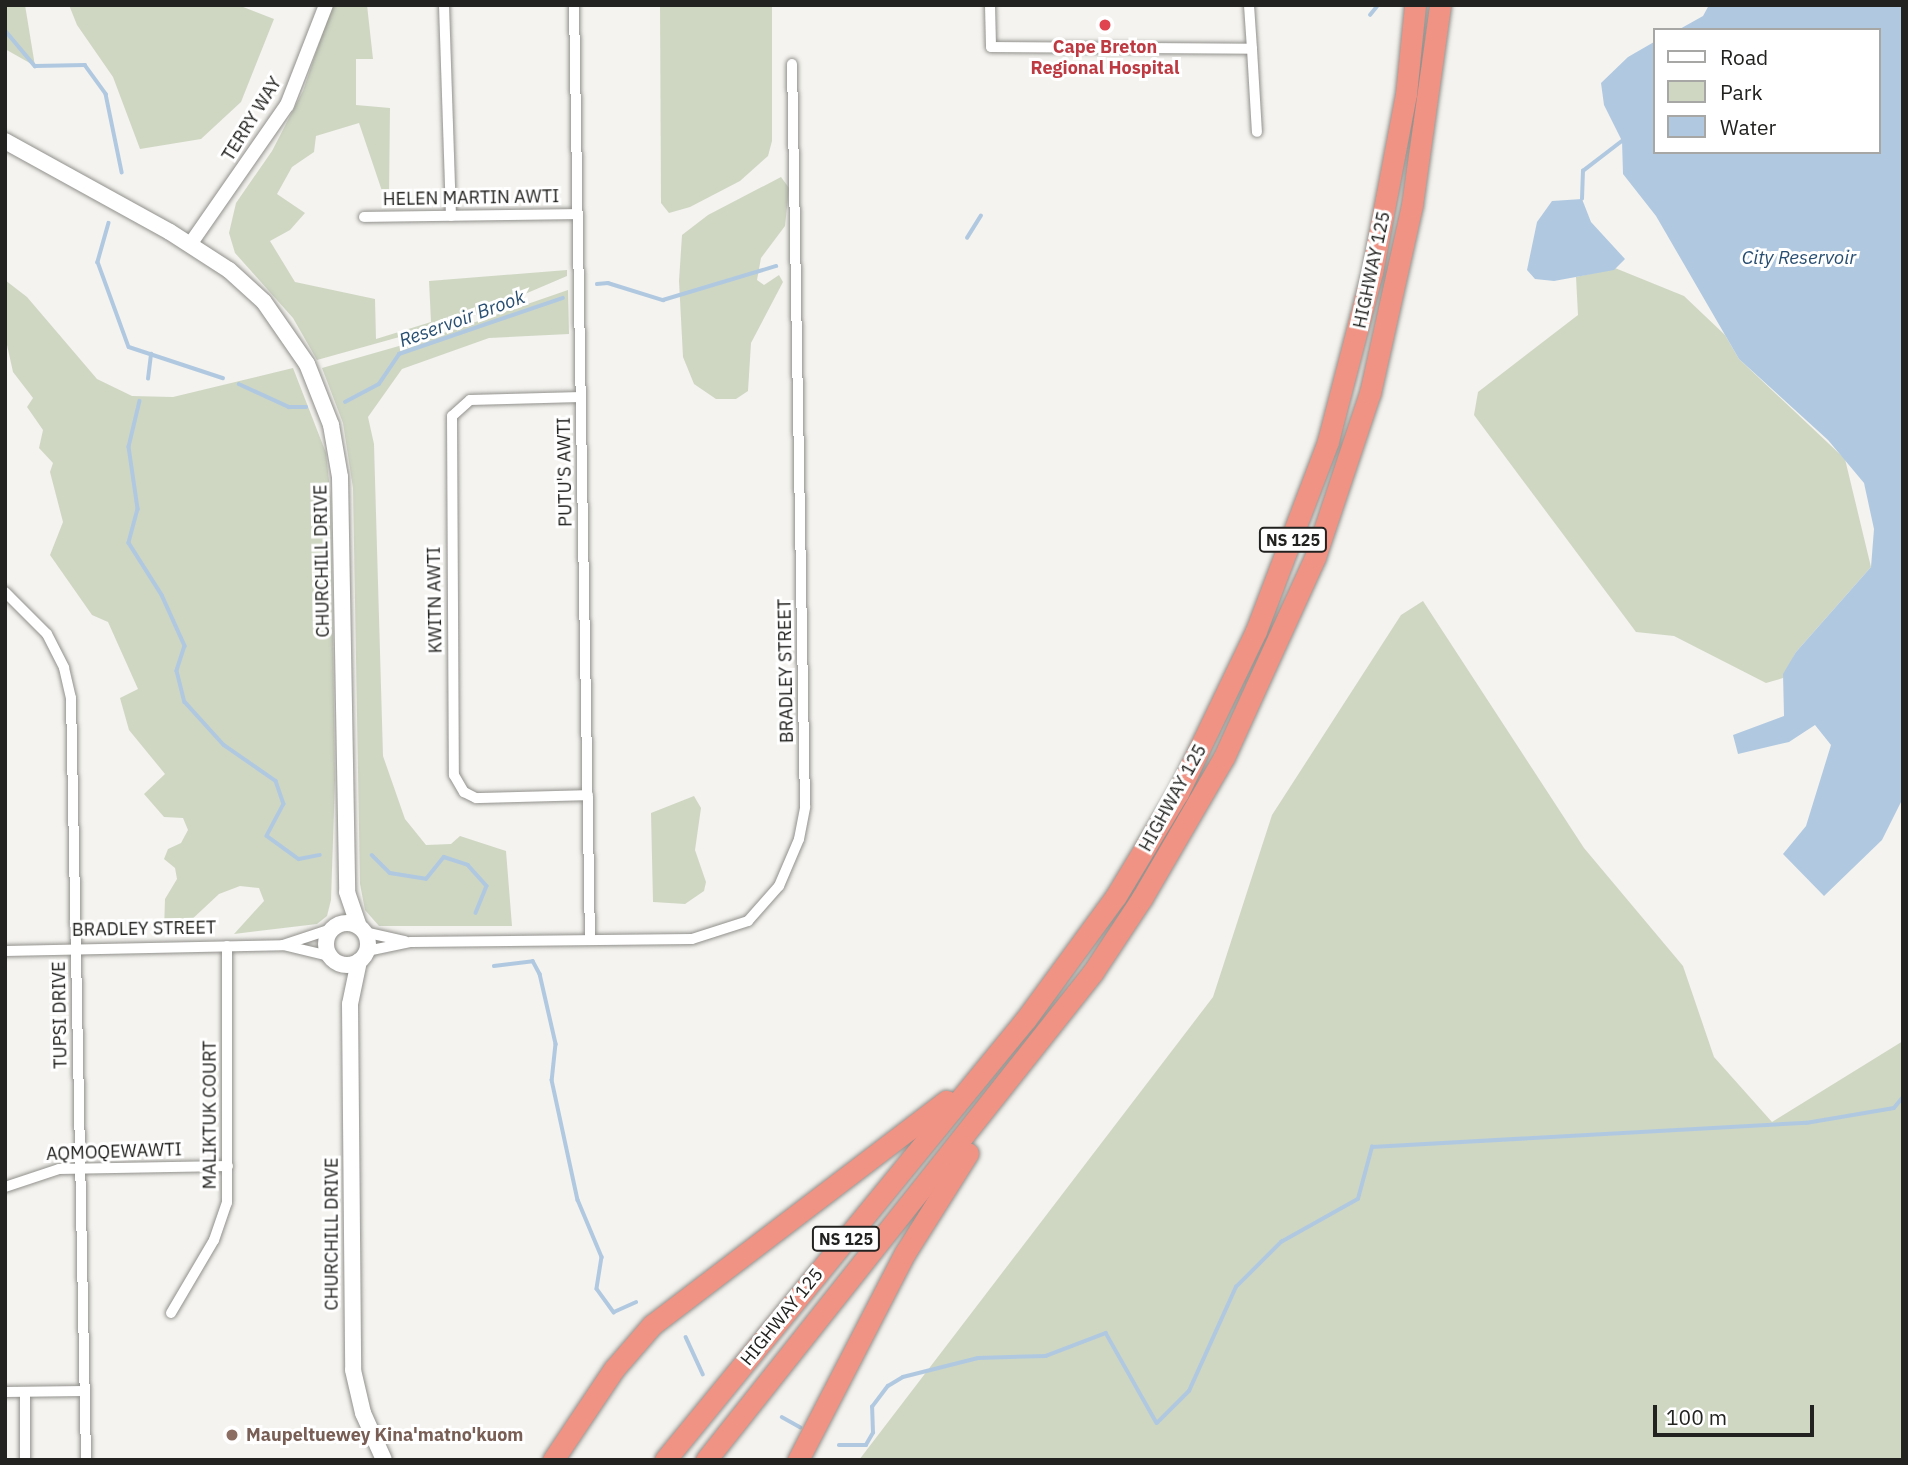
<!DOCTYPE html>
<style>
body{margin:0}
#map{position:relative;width:1908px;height:1465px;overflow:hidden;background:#f4f3ef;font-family:"IBM Plex Sans",sans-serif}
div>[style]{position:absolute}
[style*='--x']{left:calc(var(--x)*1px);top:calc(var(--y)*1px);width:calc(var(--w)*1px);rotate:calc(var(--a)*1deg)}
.green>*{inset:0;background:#cfd7c3}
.water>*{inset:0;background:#b0c9e1}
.stream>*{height:3.5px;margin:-1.75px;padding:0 1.75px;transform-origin:1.75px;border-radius:1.75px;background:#b0c9e1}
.roads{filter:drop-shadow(0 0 2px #91908c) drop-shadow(0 0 2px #91908c)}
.minor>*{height:10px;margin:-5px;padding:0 5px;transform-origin:5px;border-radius:5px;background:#fff}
.tertiary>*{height:14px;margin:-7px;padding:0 7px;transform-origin:7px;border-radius:7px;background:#fff}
.secondary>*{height:16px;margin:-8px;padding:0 8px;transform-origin:8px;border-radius:8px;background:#fff}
.secondary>.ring{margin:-8px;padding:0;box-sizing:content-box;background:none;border:16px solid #fff;border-radius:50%}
.motorway>*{height:21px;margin:-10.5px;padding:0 10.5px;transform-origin:10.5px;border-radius:10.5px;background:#f09384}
.dots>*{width:19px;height:19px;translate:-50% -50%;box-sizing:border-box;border:4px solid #fff;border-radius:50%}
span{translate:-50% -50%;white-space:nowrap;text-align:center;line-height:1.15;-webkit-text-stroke:6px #fff;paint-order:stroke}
.shield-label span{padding:2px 5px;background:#fff;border:2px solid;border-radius:5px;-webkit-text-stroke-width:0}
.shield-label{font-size:16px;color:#222220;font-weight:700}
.health-label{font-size:18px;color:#be3a42;font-weight:700}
.street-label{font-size:18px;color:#222220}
.education-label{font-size:18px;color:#785e54;font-weight:700}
.left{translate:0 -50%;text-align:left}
.water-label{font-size:19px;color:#284e71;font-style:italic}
.frame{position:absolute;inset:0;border:7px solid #222220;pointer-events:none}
.legend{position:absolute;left:1653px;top:28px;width:228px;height:126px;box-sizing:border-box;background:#fff;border:2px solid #a7a7a6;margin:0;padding:9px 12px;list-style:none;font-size:21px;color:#222220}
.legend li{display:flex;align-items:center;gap:14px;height:35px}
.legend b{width:35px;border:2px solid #a7a7a6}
.scale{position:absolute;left:1653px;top:1405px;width:161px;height:32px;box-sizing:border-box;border:4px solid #222220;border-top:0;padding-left:9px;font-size:21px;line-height:24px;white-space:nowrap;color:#222220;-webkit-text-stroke:5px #fff;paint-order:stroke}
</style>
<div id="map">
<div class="green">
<div style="clip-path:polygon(5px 5px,25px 5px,35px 66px,5px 49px)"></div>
<div style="clip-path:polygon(69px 5px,238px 5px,274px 19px,241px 102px,201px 139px,140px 149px,113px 77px,77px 25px)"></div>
<div style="clip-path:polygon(332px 5px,367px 5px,373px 59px,356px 59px,356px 105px,390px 108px,389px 196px,382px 191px,359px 123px,316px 136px,314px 152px,292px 167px,277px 194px,305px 213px,290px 230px,270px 241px,295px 282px,375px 299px,376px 339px,431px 322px,429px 281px,567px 270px,567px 276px,471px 317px,317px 360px,293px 318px,235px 253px,229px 233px,236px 203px,272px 151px,303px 91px)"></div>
<div style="clip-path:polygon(660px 5px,772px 5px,772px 141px,768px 156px,740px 181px,690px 207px,669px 213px,661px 203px)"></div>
<div style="clip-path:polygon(781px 177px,789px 188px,785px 226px,761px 258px,757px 280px,764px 285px,779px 275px,783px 282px,751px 343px,748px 391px,736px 399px,716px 399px,694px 384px,683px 357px,679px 281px,682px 235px,708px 215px)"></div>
<div style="clip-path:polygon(1615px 268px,1684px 296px,1725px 335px,1739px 359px,1845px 459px,1871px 567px,1796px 652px,1783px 678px,1766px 683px,1674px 636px,1636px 632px,1474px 415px,1478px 392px,1578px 315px,1576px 277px)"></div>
<div style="clip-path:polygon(5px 280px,27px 297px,97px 379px,132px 396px,173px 397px,293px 368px,326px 453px,331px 499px,335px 780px,331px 900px,327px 916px,317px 924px,234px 934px,264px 901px,259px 888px,240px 886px,219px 894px,188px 923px,164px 931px,165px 899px,177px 879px,175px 868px,164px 859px,168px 849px,181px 843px,188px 830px,183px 818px,164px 817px,144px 794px,165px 774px,129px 730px,120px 698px,138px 689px,108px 622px,92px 615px,50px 555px,63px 522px,50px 472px,53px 463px,39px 448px,43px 430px,27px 407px,33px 398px,13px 372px,5px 336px)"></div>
<div style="clip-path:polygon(568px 290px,569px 334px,489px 338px,402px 369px,368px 417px,374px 444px,383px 756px,405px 819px,426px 845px,451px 844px,460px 836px,506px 851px,512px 926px,379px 926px,365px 910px,360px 884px,353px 488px,343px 423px,322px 368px,441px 334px)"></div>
<div style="clip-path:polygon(1423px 601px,1584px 848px,1683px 966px,1714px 1057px,1772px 1122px,1903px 1041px,1903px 1460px,859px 1460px,1213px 997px,1272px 815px,1401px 615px)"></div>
<div style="clip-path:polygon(694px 796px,701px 808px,695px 850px,706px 882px,704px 891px,685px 904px,653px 902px,651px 813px)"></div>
</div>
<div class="water">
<div style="clip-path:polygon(1709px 5px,1903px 5px,1903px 798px,1882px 840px,1824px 896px,1783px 854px,1806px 826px,1831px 745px,1815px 725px,1789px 742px,1738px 754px,1733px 735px,1784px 716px,1783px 674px,1796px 652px,1871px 567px,1874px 529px,1864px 483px,1828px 440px,1739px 359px,1656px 216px,1623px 174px,1622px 141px,1604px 105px,1601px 83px,1628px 57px,1654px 42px,1654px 152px,1878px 152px,1878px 30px,1678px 30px,1703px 16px)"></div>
<div style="clip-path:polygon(1582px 199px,1591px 222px,1625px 259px,1614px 270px,1554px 281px,1535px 279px,1527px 270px,1537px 222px,1552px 201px)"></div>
</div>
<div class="stream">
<div style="--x:1370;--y:15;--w:13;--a:-51"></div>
<div style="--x:5;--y:30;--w:47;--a:50.2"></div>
<div style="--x:35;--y:66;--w:50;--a:-1.1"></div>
<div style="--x:85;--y:65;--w:36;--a:54"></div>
<div style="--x:106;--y:94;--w:80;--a:78.4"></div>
<div style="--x:1582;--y:199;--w:28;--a:-88"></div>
<div style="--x:1583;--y:171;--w:49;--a:-37.6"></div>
<div style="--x:109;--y:223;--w:41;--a:105.8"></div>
<div style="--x:98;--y:262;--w:90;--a:70"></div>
<div style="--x:129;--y:347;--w:99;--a:18.3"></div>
<div style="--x:967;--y:238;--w:26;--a:-58"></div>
<div style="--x:597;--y:284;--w:11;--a:-5"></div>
<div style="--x:608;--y:283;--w:58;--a:17.2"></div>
<div style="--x:663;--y:300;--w:118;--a:-16.7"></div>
<div style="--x:148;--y:379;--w:25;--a:-83"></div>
<div style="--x:239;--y:384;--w:55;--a:24.7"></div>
<div style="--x:289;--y:407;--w:17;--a:0"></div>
<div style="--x:140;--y:401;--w:47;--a:103.4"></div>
<div style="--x:129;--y:447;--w:63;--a:81.7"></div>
<div style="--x:138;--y:509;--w:35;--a:105"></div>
<div style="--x:129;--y:543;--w:62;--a:57.6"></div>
<div style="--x:162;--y:595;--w:56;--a:65.7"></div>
<div style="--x:185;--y:646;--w:26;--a:108"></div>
<div style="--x:177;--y:671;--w:32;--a:76"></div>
<div style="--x:185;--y:702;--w:58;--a:47.8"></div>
<div style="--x:224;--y:745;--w:63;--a:34.7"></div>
<div style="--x:276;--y:781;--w:24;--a:71"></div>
<div style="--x:284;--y:804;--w:36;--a:118"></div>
<div style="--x:267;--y:836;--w:39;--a:36"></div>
<div style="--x:299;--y:859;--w:21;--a:-11"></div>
<div style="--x:345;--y:402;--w:38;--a:-28"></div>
<div style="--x:379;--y:384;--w:36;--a:-56"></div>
<div style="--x:399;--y:354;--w:173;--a:-18.9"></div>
<div style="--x:372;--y:855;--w:25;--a:45"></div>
<div style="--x:390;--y:873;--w:36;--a:9"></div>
<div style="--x:426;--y:879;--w:28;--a:-51"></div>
<div style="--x:444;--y:857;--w:25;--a:18"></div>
<div style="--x:468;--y:865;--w:28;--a:48"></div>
<div style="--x:487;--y:886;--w:29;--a:112"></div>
<div style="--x:494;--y:966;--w:39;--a:-7"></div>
<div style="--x:533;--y:961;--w:15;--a:62"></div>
<div style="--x:540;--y:974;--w:72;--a:77.1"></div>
<div style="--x:556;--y:1044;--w:36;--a:96"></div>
<div style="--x:552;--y:1080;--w:123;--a:77.8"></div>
<div style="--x:578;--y:1200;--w:62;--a:67.2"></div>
<div style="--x:602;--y:1257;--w:32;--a:99"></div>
<div style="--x:597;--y:1289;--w:29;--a:54"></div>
<div style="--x:614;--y:1312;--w:24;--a:-24"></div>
<div style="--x:686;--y:1337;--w:41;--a:65.3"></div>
<div style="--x:782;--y:1417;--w:21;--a:29"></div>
<div style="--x:839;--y:1445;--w:27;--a:0"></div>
<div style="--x:866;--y:1445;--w:14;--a:-60"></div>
<div style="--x:873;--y:1433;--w:26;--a:-92"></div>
<div style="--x:872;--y:1407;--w:26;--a:-53"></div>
<div style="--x:888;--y:1386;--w:17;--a:-31"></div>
<div style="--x:903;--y:1377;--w:77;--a:-14.2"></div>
<div style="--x:978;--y:1358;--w:68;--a:-1.7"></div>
<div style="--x:1046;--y:1356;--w:64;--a:-21"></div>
<div style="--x:1106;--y:1333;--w:103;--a:60.5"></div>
<div style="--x:1157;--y:1423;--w:45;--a:-45"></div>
<div style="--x:1189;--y:1391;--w:114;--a:-65.7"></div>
<div style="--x:1236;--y:1287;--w:64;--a:-45"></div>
<div style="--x:1281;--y:1242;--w:88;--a:-29.2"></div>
<div style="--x:1358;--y:1199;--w:54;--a:-74.9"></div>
<div style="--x:1372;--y:1147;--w:435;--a:-3.2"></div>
<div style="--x:1806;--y:1123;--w:89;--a:-9.7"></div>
<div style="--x:1894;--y:1108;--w:14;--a:-51"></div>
</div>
<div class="roads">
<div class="minor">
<div style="--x:444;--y:5;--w:211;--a:88.1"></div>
<div style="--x:574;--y:5;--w:934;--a:89.02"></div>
<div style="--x:990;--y:5;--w:42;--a:88.6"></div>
<div style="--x:991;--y:47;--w:261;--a:0.4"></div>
<div style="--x:1252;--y:49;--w:44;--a:-93.9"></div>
<div style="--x:1252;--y:49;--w:83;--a:86.6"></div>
<div style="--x:364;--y:217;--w:214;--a:-0.8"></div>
<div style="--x:581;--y:397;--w:111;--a:178.5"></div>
<div style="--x:470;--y:400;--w:24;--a:138"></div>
<div style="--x:452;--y:416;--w:359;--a:89.7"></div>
<div style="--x:454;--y:775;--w:20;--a:60"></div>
<div style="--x:464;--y:792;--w:13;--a:27"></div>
<div style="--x:476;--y:798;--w:112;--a:-1.5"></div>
<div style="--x:5;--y:592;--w:59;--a:45"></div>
<div style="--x:47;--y:634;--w:38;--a:63"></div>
<div style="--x:64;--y:668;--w:31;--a:77"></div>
<div style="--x:71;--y:698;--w:762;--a:88.87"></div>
<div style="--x:364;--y:932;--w:42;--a:12.4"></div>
<div style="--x:283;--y:945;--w:51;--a:-18.4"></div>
<div style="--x:5;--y:951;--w:278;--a:-1.2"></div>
<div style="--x:283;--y:945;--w:47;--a:13.4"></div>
<div style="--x:367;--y:951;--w:45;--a:-11.6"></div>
<div style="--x:411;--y:942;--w:281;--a:-0.6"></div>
<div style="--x:692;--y:939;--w:59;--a:-17.8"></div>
<div style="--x:748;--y:921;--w:47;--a:-48.5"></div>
<div style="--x:779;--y:886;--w:51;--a:-66.9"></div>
<div style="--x:799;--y:839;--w:33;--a:-79"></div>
<div style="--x:805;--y:807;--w:743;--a:-91"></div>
<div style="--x:5;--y:1187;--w:57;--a:-18.4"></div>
<div style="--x:59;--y:1169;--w:169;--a:-1"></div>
<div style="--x:171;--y:1313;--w:85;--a:-59.5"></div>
<div style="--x:214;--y:1240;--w:39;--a:-71"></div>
<div style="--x:227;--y:1203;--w:257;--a:-90"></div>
<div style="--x:5;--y:1392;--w:80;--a:-0.7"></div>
<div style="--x:25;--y:1392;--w:68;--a:90"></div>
</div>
<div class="tertiary">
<div style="--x:191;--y:243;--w:168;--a:-55.2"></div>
<div style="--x:287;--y:105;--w:107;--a:-68.7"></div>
</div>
<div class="secondary">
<div style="--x:5;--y:141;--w:188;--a:28.9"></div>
<div style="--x:170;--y:232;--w:70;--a:32.8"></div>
<div style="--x:229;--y:270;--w:47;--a:42.4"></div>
<div style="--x:264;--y:302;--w:75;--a:55.3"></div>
<div style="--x:307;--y:364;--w:66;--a:68.5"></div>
<div style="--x:331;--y:425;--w:53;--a:80.2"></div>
<div style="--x:340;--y:477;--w:415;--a:89"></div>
<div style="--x:347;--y:892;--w:36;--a:71"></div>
<div class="ring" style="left:326px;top:923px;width:26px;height:26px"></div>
<div style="--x:359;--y:961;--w:44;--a:101.8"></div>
<div style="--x:350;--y:1004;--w:366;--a:89.5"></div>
<div style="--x:353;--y:1370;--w:44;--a:76.9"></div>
<div style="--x:363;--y:1413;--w:51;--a:65.9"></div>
</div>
<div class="motorway">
<div style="--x:553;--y:1460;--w:110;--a:-56.2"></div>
<div style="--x:614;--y:1369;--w:58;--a:-49.2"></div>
<div style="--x:652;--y:1325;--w:370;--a:-37.3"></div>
<div style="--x:665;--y:1460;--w:570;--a:-50.7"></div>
<div style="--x:1026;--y:1019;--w:152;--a:-53.8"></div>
<div style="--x:1116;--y:896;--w:120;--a:-59"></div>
<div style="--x:1178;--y:793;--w:180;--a:-64.3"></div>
<div style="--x:1256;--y:631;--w:203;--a:-69.2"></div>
<div style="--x:1328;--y:441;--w:175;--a:-75.4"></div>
<div style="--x:1372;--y:272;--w:181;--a:-79.2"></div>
<div style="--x:1406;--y:94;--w:89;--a:-84.2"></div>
<div style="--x:706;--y:1460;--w:623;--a:-51.58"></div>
<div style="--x:1093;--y:972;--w:89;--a:-56.5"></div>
<div style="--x:1142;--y:898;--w:163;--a:-59.8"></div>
<div style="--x:1224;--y:757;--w:220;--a:-65.5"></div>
<div style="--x:1315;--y:557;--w:173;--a:-71.5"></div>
<div style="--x:1370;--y:393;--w:193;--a:-77.4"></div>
<div style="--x:1412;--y:205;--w:202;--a:-82"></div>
<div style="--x:798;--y:1460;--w:233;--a:-62.7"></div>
<div style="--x:905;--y:1253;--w:118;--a:-57.8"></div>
</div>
</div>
<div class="dots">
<div style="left:1105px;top:25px;background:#e0444e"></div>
<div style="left:232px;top:1435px;background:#8d6e63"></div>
</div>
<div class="shield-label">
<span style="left:1293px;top:540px">NS 125</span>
<span style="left:846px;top:1239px">NS 125</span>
</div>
<div class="health-label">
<span style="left:1105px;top:58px">Cape Breton<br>Regional Hospital</span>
</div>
<div class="street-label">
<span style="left:252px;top:119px;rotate:-58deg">TERRY WAY</span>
<span style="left:471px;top:198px;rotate:-1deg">HELEN MARTIN AWTI</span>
<span style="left:1372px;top:270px;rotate:-78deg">HIGHWAY 125</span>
<span style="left:565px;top:472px;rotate:-91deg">PUTU'S AWTI</span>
<span style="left:322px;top:561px;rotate:-91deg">CHURCHILL DRIVE</span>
<span style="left:435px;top:600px;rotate:-91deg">KWITN AWTI</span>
<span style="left:786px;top:671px;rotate:-91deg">BRADLEY STREET</span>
<span style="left:1173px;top:798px;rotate:-61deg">HIGHWAY 125</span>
<span style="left:144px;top:929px;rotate:-1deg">BRADLEY STREET</span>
<span style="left:60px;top:1015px;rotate:-91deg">TUPSI DRIVE</span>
<span style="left:210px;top:1115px;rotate:-90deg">MALIKTUK COURT</span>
<span style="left:114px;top:1152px;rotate:-2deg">AQMOQEWAWTI</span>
<span style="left:332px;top:1234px;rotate:-90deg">CHURCHILL DRIVE</span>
<span style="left:782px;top:1317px;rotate:-51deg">HIGHWAY 125</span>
</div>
<div class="education-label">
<span class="left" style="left:246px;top:1435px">Maupeltuewey Kina'matno'kuom</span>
</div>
<div class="water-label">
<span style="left:1799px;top:258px">City Reservoir</span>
<span style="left:462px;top:319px;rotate:-20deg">Reservoir Brook</span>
</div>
<div class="frame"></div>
<ul class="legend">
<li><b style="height:9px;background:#fff"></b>Road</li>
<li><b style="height:19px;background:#cfd7c3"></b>Park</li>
<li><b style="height:19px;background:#b0c9e1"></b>Water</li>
</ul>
<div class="scale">100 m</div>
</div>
